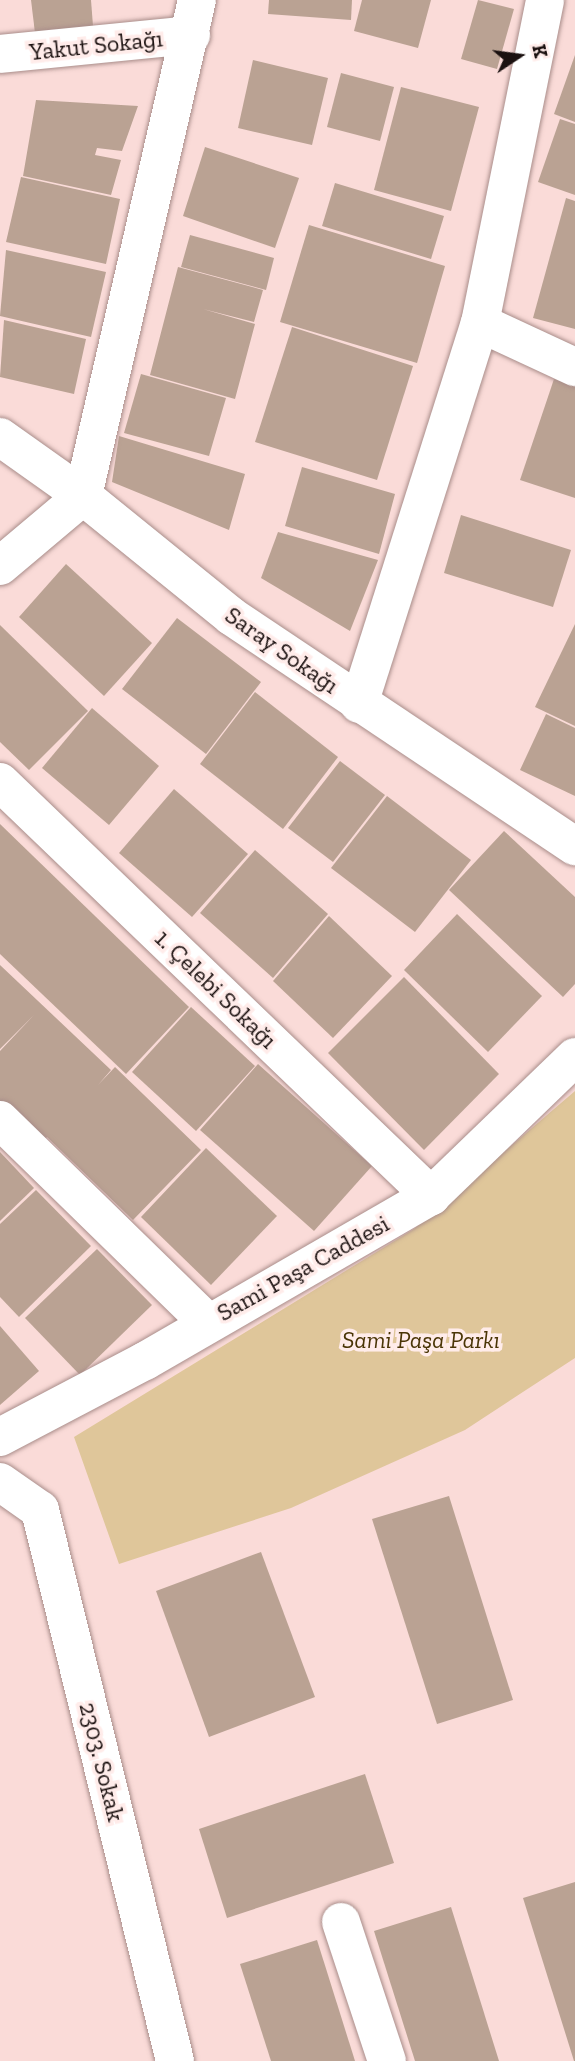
<!DOCTYPE html>
<meta charset="utf-8">
<style>
body{margin:0}
#map{position:relative;width:575px;height:2061px;overflow:hidden;background:#fadbd8;font-family:"Zilla Slab",serif}
div>[style]{position:absolute}
[style*='--x']{left:calc(var(--x)*1px);top:calc(var(--y)*1px);width:calc(var(--w)*1px);rotate:calc(var(--a)*1deg)}
.green>*{inset:0;background:#dfc69a}
.building>*{inset:0;background:#baa293}
.roads{filter:drop-shadow(0 0 2px #a98d8a) drop-shadow(0 0 2px #a98d8a)}
.minor>*{height:38px;margin:-19px;padding:0 19px;transform-origin:19px;border-radius:19px;background:#fff}
.tertiary>*{height:38px;margin:-19px;padding:0 19px;transform-origin:19px;border-radius:19px;background:#fff}
span{translate:-50% -50%;white-space:nowrap;text-align:center;line-height:1.15;-webkit-text-stroke:7px #ffecea;paint-order:stroke}
.street-label{font-size:24px;color:#1b1110}
.park-label{font-size:24px;color:#4a3506;font-style:italic}
.north{position:absolute;left:484px;top:21px;width:70px;height:70px;-webkit-text-stroke:5px #ffecea;paint-order:stroke;rotate:77deg;font-size:19px;font-weight:700;line-height:28px;text-align:center;color:#1b1110}
.north::after{content:'';display:block;margin:auto;width:24px;height:32px;background:#1b1110;clip-path:polygon(50% 0,100% 100%,50% 72%,0 100%)}
</style>
<div id="map">
<div class="green">
<div style="clip-path:polygon(575px 1091px,575px 1358px,465px 1430px,291px 1508px,119px 1564px,74px 1437px,414px 1229px)"></div>
</div>
<div class="building">
<div style="clip-path:polygon(31px 0,91px 0,93px 26px,35px 33px)"></div>
<div style="clip-path:polygon(269px 0,352px 0,351px 20px,268px 14px)"></div>
<div style="clip-path:polygon(362px 0,431px 0,418px 48px,354px 31px)"></div>
<div style="clip-path:polygon(478px 0,514px 9px,497px 69px,461px 59px)"></div>
<div style="clip-path:polygon(575px 55px,575px 122px,554px 114px)"></div>
<div style="clip-path:polygon(253px 60px,328px 78px,312px 145px,238px 128px)"></div>
<div style="clip-path:polygon(341px 73px,394px 87px,380px 141px,327px 127px)"></div>
<div style="clip-path:polygon(401px 87px,479px 107px,451px 211px,374px 190px)"></div>
<div style="clip-path:polygon(36px 100px,138px 106px,122px 151px,97px 148px,95px 155px,121px 160px,111px 195px,23px 176px)"></div>
<div style="clip-path:polygon(560px 119px,575px 124px,575px 195px,538px 182px)"></div>
<div style="clip-path:polygon(205px 147px,299px 178px,275px 248px,183px 216px)"></div>
<div style="clip-path:polygon(21px 177px,120px 199px,106px 264px,6px 242px)"></div>
<div style="clip-path:polygon(335px 183px,444px 216px,431px 259px,322px 226px)"></div>
<div style="clip-path:polygon(566px 198px,575px 201px,575px 329px,533px 318px)"></div>
<div style="clip-path:polygon(309px 225px,445px 266px,417px 363px,280px 322px)"></div>
<div style="clip-path:polygon(190px 235px,274px 258px,266px 290px,181px 267px)"></div>
<div style="clip-path:polygon(6px 250px,106px 272px,91px 337px,0 316px)"></div>
<div style="clip-path:polygon(178px 267px,263px 290px,254px 322px,203px 309px,255px 324px,235px 399px,150px 375px)"></div>
<div style="clip-path:polygon(4px 320px,86px 339px,74px 394px,0 377px)"></div>
<div style="clip-path:polygon(292px 327px,413px 366px,377px 480px,255px 442px)"></div>
<div style="clip-path:polygon(141px 374px,226px 398px,209px 456px,124px 433px)"></div>
<div style="clip-path:polygon(554px 379px,575px 386px,575px 498px,520px 480px)"></div>
<div style="clip-path:polygon(119px 436px,245px 474px,229px 530px,112px 482px)"></div>
<div style="clip-path:polygon(302px 467px,395px 494px,379px 554px,285px 526px)"></div>
<div style="clip-path:polygon(461px 515px,571px 550px,553px 607px,444px 573px)"></div>
<div style="clip-path:polygon(278px 532px,378px 560px,350px 631px,261px 578px)"></div>
<div style="clip-path:polygon(66px 564px,152px 643px,104px 696px,19px 617px)"></div>
<div style="clip-path:polygon(177px 618px,261px 682px,206px 754px,122px 689px)"></div>
<div style="clip-path:polygon(575px 624px,575px 726px,535px 707px)"></div>
<div style="clip-path:polygon(0 625px,88px 711px,29px 770px,0 742px)"></div>
<div style="clip-path:polygon(255px 692px,338px 757px,283px 829px,200px 764px)"></div>
<div style="clip-path:polygon(92px 708px,159px 766px,109px 825px,42px 768px)"></div>
<div style="clip-path:polygon(546px 714px,575px 728px,575px 796px,520px 770px)"></div>
<div style="clip-path:polygon(340px 761px,385px 795px,333px 862px,288px 828px)"></div>
<div style="clip-path:polygon(174px 789px,248px 854px,192px 917px,119px 853px)"></div>
<div style="clip-path:polygon(387px 796px,471px 860px,415px 932px,331px 868px)"></div>
<div style="clip-path:polygon(0 824px,189px 1007px,126px 1074px,0 954px)"></div>
<div style="clip-path:polygon(504px 831px,575px 897px,575px 984px,563px 997px,449px 890px)"></div>
<div style="clip-path:polygon(255px 850px,328px 914px,273px 978px,200px 913px)"></div>
<div style="clip-path:polygon(457px 914px,542px 996px,488px 1052px,404px 970px)"></div>
<div style="clip-path:polygon(329px 916px,392px 976px,333px 1038px,273px 981px)"></div>
<div style="clip-path:polygon(0 965px,111px 1070px,98px 1085px,115px 1067px,201px 1150px,133px 1220px,47px 1137px,42px 1142px,0 1102px,0 1051px,34px 1015px,0 1049px)"></div>
<div style="clip-path:polygon(404px 977px,499px 1074px,424px 1150px,328px 1053px)"></div>
<div style="clip-path:polygon(191px 1007px,255px 1066px,196px 1131px,132px 1072px)"></div>
<div style="clip-path:polygon(258px 1064px,372px 1166px,314px 1231px,200px 1130px)"></div>
<div style="clip-path:polygon(206px 1148px,277px 1216px,211px 1285px,141px 1217px)"></div>
<div style="clip-path:polygon(0 1152px,34px 1188px,0 1221px)"></div>
<div style="clip-path:polygon(36px 1190px,91px 1246px,19px 1317px,0 1297px,0 1224px)"></div>
<div style="clip-path:polygon(97px 1249px,152px 1305px,80px 1375px,25px 1318px)"></div>
<div style="clip-path:polygon(0 1326px,39px 1371px,0 1405px)"></div>
<div style="clip-path:polygon(449px 1496px,513px 1700px,437px 1724px,372px 1519px)"></div>
<div style="clip-path:polygon(261px 1552px,315px 1697px,209px 1737px,156px 1591px)"></div>
<div style="clip-path:polygon(365px 1774px,394px 1863px,227px 1918px,199px 1829px)"></div>
<div style="clip-path:polygon(575px 1882px,575px 2061px,574px 2061px,523px 1898px)"></div>
<div style="clip-path:polygon(451px 1907px,499px 2061px,415px 2061px,374px 1931px)"></div>
<div style="clip-path:polygon(317px 1940px,355px 2061px,271px 2061px,240px 1964px)"></div>
</div>
<div class="roads">
<div class="minor">
<div style="--x:0;--y:54;--w:192;--a:-5.7"></div>
<div style="--x:480;--y:323;--w:105;--a:24.9"></div>
<div style="--x:0;--y:437;--w:102;--a:35.4"></div>
<div style="--x:83;--y:496;--w:191;--a:39"></div>
<div style="--x:231;--y:616;--w:414;--a:33.8"></div>
<div style="--x:0;--y:566;--w:109;--a:-40.1"></div>
<div style="--x:83;--y:496;--w:509;--a:-77.06"></div>
<div style="--x:359;--y:704;--w:400;--a:-72.4"></div>
<div style="--x:480;--y:323;--w:329;--a:-78.6"></div>
<div style="--x:0;--y:782;--w:598;--a:43.85"></div>
<div style="--x:0;--y:1120;--w:289;--a:44.3"></div>
<div style="--x:0;--y:1482;--w:49;--a:35"></div>
<div style="--x:40;--y:1510;--w:567;--a:76.23"></div>
<div style="--x:341;--y:1922;--w:146;--a:71.7"></div>
</div>
<div class="tertiary">
<div style="--x:0;--y:1437;--w:164;--a:-27.7"></div>
<div style="--x:145;--y:1361;--w:330;--a:-30"></div>
<div style="--x:431;--y:1196;--w:200;--a:-44"></div>
</div>
</div>
<div class="street-label">
<span style="left:96px;top:45px;rotate:-6deg">Yakut Sokağı</span>
<span style="left:282px;top:650px;rotate:35deg">Saray Sokağı</span>
<span style="left:216px;top:989px;rotate:44deg">1. Çelebi Sokağı</span>
<span style="left:303px;top:1268px;rotate:-29deg">Sami Paşa Caddesi</span>
<span style="left:102px;top:1762px;rotate:76deg">2303. Sokak</span>
</div>
<div class="park-label">
<span style="left:421px;top:1340px">Sami Paşa Parkı</span>
</div>
<div class="north">K</div>
</div>
